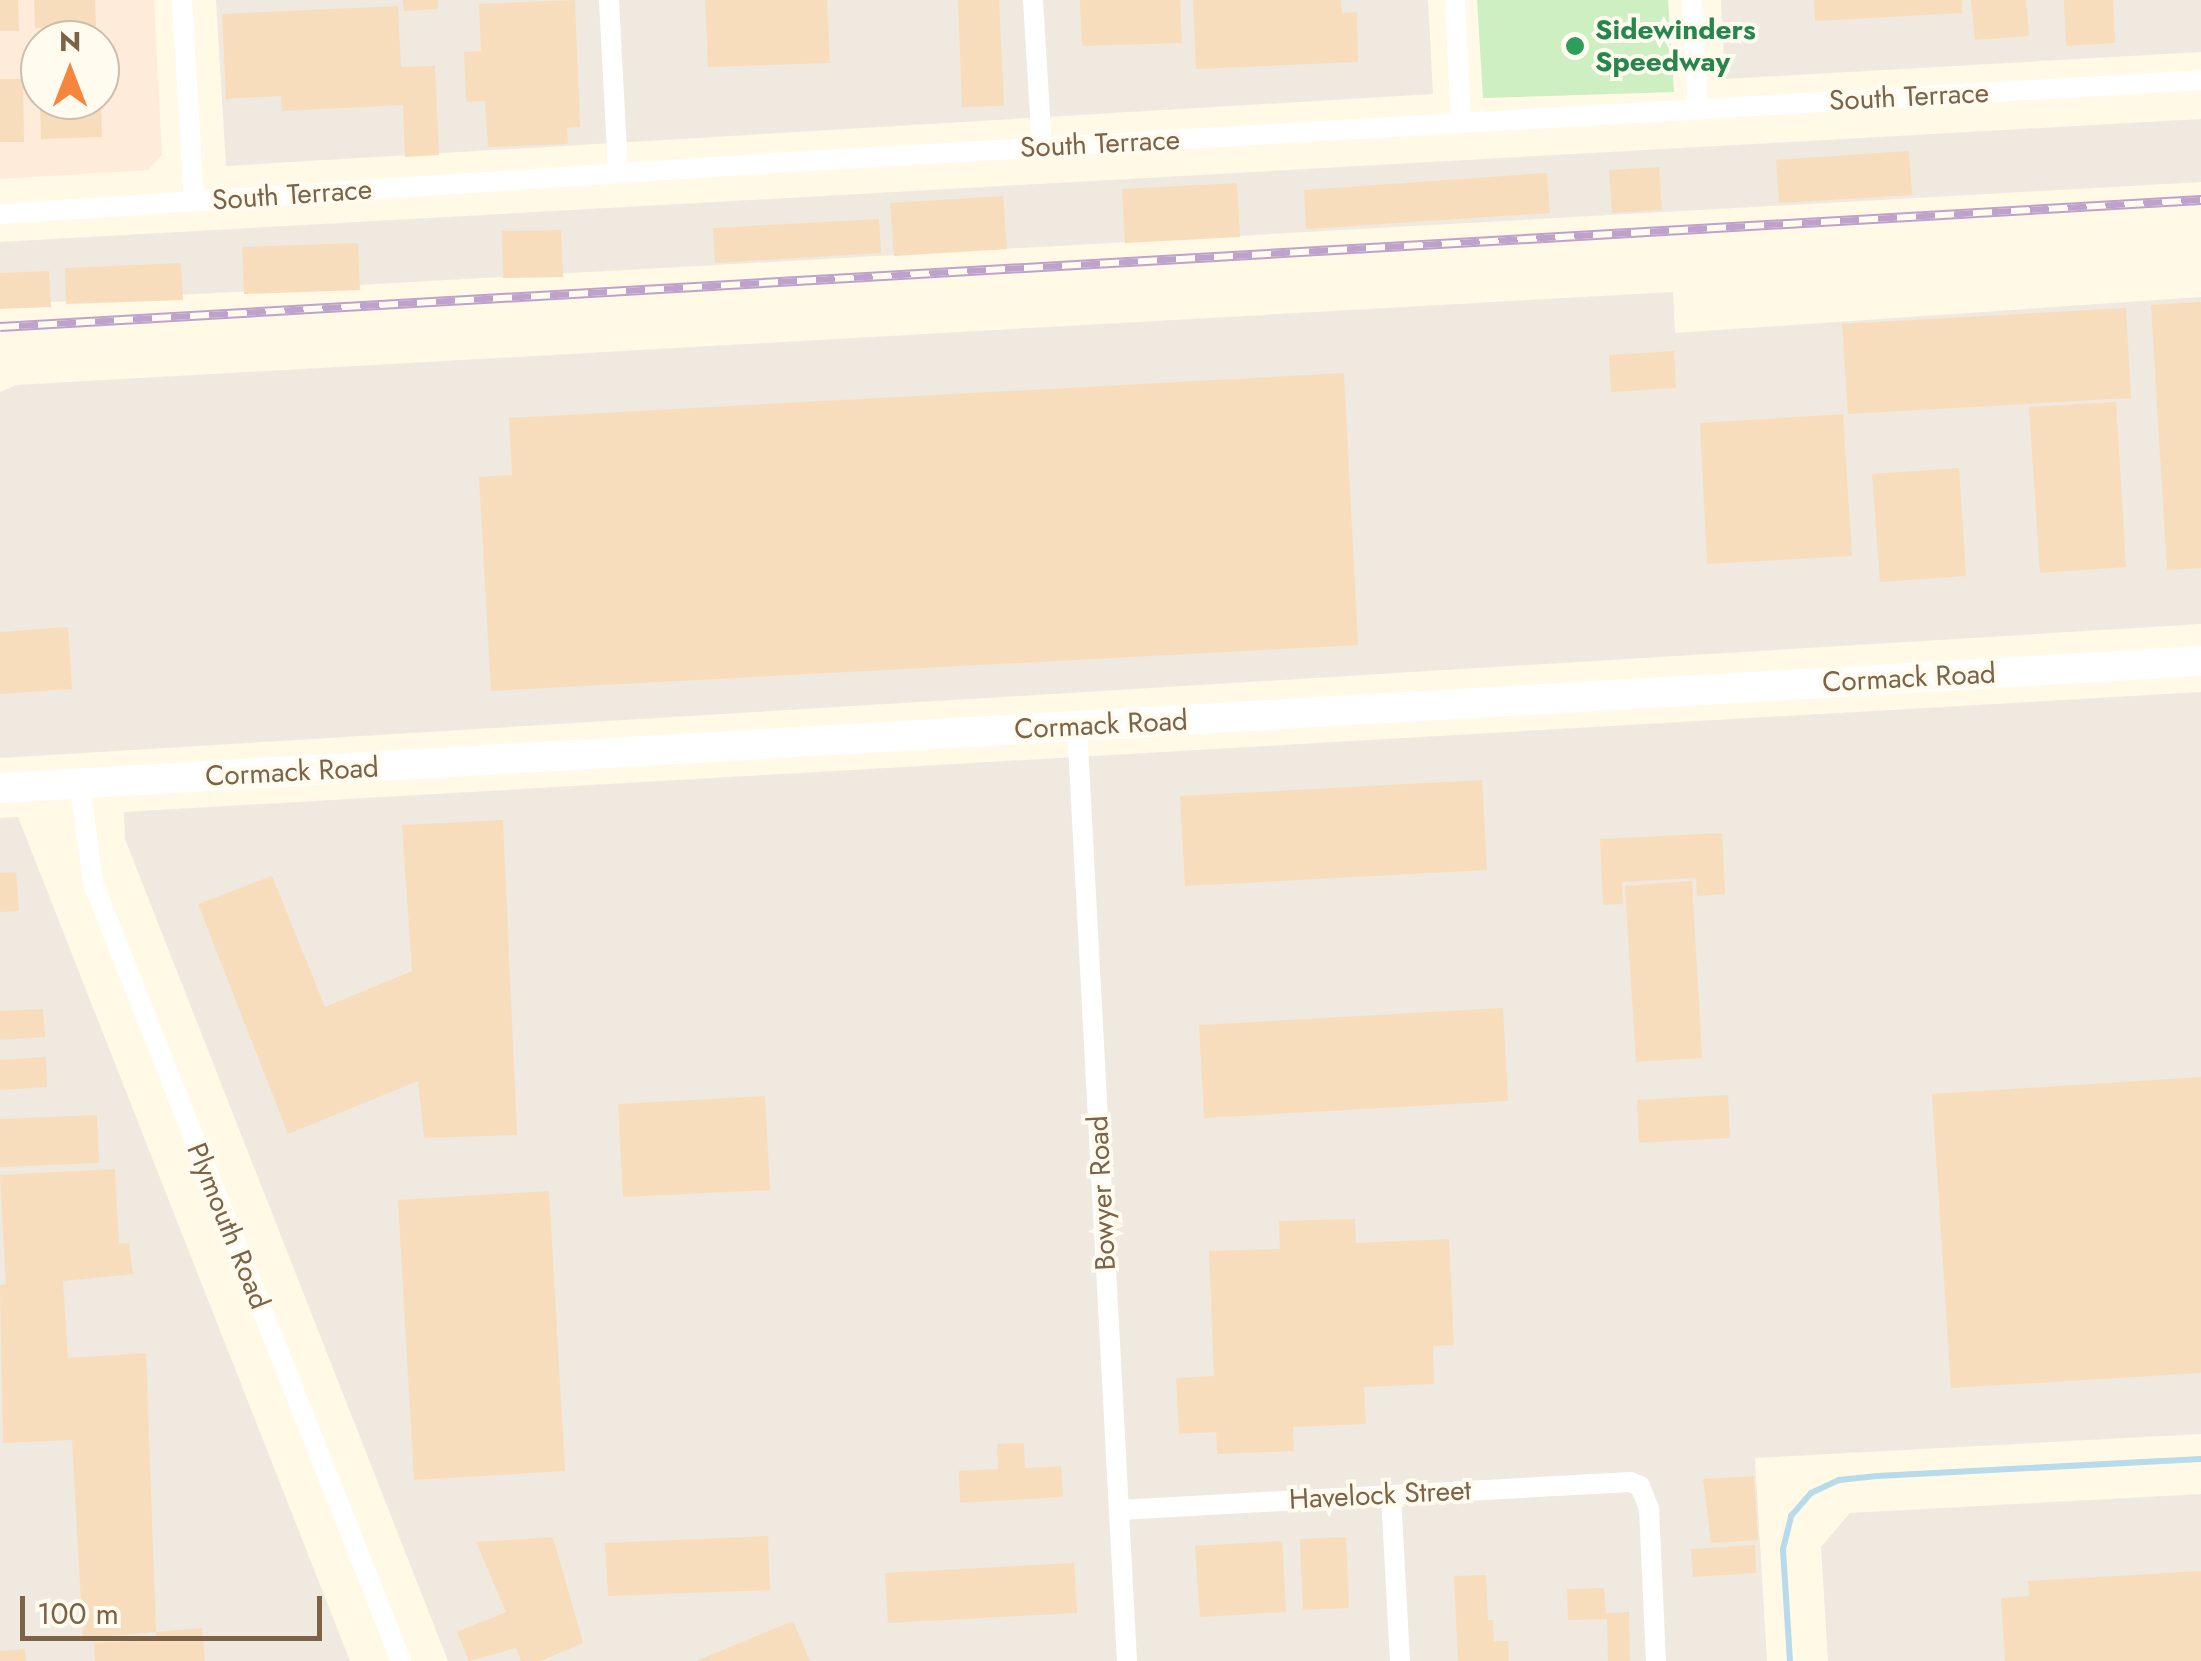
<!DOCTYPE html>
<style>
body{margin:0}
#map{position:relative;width:2201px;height:1661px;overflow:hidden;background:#fff9e6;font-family:Jost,sans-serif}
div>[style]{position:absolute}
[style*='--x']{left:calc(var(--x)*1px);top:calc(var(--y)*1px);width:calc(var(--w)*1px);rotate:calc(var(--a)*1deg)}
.commercial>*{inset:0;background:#ffebda}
.industrial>*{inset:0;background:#efe9e0}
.green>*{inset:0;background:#cdefc2}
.stream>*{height:6px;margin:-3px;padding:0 3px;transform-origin:3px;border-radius:3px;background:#b8dbeb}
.building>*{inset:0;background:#f7ddbb}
.street>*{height:20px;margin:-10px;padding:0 10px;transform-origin:10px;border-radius:10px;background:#fff}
.secondary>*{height:30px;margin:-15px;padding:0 15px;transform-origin:15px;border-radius:15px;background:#fff}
.rail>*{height:10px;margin-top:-5px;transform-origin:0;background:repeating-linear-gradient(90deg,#fffbef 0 19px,#bfa2cb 0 38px);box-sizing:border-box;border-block:2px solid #bfa2cb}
.dots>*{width:28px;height:28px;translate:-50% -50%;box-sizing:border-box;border:5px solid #fffbef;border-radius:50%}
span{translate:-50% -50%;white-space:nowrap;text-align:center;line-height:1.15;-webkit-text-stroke:8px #fffbef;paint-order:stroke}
.leisure-label{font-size:28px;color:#27864d;font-weight:700}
.left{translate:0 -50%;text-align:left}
.street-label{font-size:28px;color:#7c6247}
.north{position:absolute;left:20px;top:20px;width:100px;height:100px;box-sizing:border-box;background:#fffbef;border:2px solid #cbbeac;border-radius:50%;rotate:0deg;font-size:28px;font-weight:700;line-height:40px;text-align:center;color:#7c6247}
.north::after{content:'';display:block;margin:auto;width:35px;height:45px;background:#f6853e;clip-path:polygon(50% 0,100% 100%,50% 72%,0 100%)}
.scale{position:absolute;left:20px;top:1596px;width:302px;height:45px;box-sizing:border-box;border:5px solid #7c6247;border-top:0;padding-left:12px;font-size:30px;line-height:35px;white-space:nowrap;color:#7c6247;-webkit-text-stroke:8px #fffbef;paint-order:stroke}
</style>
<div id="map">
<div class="commercial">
<div style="clip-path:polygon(evenodd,0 0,154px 0,162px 155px,148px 170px,0 179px,0 0,40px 40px,100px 40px,100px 100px,40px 100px,40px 40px)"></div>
</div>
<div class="industrial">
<div style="clip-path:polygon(216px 0,1428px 0,1433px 94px,226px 166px)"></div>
<div style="clip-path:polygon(1721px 0,2201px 0,2201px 52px,1725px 79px)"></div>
<div style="clip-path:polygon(2201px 119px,2201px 182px,0 305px,0 242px)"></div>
<div style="clip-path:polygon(1673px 292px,1675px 333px,2201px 297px,2201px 624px,0 758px,0 392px,16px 385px)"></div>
<div style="clip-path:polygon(2201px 692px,2201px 1434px,1755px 1458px,1767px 1661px,448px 1661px,125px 839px,124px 812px)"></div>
<div style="clip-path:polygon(18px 817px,350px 1661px,0 1661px,0 818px)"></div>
<div style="clip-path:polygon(2201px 1494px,2201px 1661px,1828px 1661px,1821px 1547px,1850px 1513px)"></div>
</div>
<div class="green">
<div style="clip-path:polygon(1477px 0,1668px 0,1674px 92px,1483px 98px)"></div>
</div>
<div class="stream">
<div style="--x:1790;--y:1661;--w:112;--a:-93.6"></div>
<div style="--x:1783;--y:1549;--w:34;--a:-76"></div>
<div style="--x:1791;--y:1516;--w:30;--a:-49"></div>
<div style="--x:1811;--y:1493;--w:31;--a:-25"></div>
<div style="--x:1839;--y:1480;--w:38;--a:-6"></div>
<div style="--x:1877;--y:1476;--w:324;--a:-3"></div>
</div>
<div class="building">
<div style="clip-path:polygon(0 0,18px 0,19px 31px,0 31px)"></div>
<div style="clip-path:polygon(34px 0,95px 0,96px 26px,35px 28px)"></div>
<div style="clip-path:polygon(403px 0,438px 0,438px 9px,404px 11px)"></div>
<div style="clip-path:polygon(575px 0,580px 127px,567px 128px,568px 144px,488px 147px,485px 101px,466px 102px,464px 52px,481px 51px,479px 4px)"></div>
<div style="clip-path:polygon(705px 0,827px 0,830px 63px,708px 67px)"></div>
<div style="clip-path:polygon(958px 0,999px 0,1004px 106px,962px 107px)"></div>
<div style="clip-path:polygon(1080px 0,1180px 0,1182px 43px,1082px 46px)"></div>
<div style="clip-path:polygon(1193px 0,1341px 0,1342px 13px,1357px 12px,1358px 62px,1196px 69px)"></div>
<div style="clip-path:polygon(1814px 0,1962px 0,1962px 13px,1815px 21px)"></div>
<div style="clip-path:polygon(1971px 0,2026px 0,2029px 36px,1975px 40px)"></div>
<div style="clip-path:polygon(2064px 0,2113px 0,2115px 43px,2066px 46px)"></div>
<div style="clip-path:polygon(398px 6px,401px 67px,435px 66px,439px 155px,405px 157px,403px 105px,282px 111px,281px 96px,226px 99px,222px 14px)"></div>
<div style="clip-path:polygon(0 79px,23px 79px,24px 142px,0 142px)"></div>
<div style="clip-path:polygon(40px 100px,101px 100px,102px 137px,41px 139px)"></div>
<div style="clip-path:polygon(1909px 151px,1912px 195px,1779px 203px,1776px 160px)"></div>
<div style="clip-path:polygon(1659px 167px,1662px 210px,1612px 213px,1609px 170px)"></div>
<div style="clip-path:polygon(1547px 173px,1550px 213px,1306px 229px,1304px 190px)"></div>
<div style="clip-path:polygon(1237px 183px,1240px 237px,1125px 243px,1122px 189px)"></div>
<div style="clip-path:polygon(1003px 196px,1007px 249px,894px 256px,890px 203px)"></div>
<div style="clip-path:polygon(879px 219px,881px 253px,715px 263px,713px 228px)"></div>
<div style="clip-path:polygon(561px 230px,563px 277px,503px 278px,502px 231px)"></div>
<div style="clip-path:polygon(358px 243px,360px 290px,244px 294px,242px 247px)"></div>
<div style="clip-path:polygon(181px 263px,183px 300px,66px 304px,65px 268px)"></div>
<div style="clip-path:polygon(49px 271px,51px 307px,0 309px,0 273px)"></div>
<div style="clip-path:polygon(2201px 302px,2201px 568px,2167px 570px,2151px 305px)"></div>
<div style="clip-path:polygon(2126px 308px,2131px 398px,1848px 414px,1842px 324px)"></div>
<div style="clip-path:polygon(1674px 351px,1676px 388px,1611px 392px,1609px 355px)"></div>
<div style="clip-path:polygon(1344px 373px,1358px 645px,491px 691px,479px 477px,512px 475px,509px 418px)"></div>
<div style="clip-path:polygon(2116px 402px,2126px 567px,2040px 573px,2029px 407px)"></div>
<div style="clip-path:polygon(1843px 414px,1852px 556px,1707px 564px,1700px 423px)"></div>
<div style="clip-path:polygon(1959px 468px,1966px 576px,1880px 582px,1872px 474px)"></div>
<div style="clip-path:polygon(68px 627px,72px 689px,0 694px,0 632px)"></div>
<div style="clip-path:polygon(1482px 780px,1487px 870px,1185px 886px,1180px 796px)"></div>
<div style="clip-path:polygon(503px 820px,517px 1135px,424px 1138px,418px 1081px,288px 1134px,198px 904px,272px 876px,325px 1007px,412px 971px,402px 825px)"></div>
<div style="clip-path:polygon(1722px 833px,1725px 894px,1697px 896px,1696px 878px,1622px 882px,1623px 904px,1603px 905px,1600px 839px)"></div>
<div style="clip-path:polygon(16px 872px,19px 911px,0 912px,0 873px)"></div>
<div style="clip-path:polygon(1692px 881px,1702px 1058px,1636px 1062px,1625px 886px)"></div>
<div style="clip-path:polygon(1503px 1008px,1508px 1101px,1204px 1118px,1199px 1025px)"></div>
<div style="clip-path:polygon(43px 1009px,45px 1037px,0 1040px,0 1011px)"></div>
<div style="clip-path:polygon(46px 1057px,47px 1087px,0 1090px,0 1060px)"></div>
<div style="clip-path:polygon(2201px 1077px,2201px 1373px,1951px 1388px,1932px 1094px)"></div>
<div style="clip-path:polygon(1728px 1095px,1730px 1138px,1639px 1143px,1637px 1100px)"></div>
<div style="clip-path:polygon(765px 1096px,770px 1190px,623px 1197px,618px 1104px)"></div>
<div style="clip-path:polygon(97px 1115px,99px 1163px,0 1167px,0 1119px)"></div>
<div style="clip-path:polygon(115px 1169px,119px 1243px,129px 1243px,133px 1274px,63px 1281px,68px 1358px,146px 1353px,156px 1632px,83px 1638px,72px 1440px,3px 1443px,0 1285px,6px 1284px,0 1175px)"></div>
<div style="clip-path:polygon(549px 1191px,565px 1471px,414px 1480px,398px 1200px)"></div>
<div style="clip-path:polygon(1355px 1219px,1356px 1243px,1449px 1239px,1454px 1345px,1433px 1346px,1434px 1384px,1364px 1387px,1366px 1424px,1293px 1427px,1294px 1451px,1217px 1454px,1216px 1432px,1179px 1434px,1176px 1378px,1214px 1376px,1209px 1251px,1280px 1249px,1279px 1221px)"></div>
<div style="clip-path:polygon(1024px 1443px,1025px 1468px,1061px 1466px,1063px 1497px,960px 1503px,959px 1471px,998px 1469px,997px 1444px)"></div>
<div style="clip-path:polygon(1754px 1476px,1758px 1540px,1711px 1543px,1703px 1479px)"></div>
<div style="clip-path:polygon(768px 1536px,770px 1590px,608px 1596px,605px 1543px)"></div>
<div style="clip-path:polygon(553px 1537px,583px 1643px,540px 1661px,521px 1661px,516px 1648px,469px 1661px,457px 1632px,506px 1612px,476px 1542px)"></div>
<div style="clip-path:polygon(1346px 1537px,1349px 1608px,1303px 1610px,1300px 1539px)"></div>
<div style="clip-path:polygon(1282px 1541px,1286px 1612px,1200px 1617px,1195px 1546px)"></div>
<div style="clip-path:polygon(1755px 1545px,1756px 1573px,1693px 1577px,1691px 1549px)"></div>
<div style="clip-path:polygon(1074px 1563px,1077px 1613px,888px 1623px,885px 1573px)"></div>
<div style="clip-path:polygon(2201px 1571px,2201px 1661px,2005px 1661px,2001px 1598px,2029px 1596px,2028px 1581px)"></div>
<div style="clip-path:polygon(1486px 1575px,1488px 1620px,1493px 1620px,1494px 1641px,1508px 1641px,1509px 1661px,1458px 1661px,1454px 1576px)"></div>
<div style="clip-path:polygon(1604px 1588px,1606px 1613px,1629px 1612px,1630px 1661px,1608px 1661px,1607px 1619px,1568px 1620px,1567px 1589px)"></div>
<div style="clip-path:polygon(793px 1621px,810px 1661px,696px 1661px)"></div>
<div style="clip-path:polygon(202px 1628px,205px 1661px,95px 1661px,94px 1643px,157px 1640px,156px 1632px)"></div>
<div style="clip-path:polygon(25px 1649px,26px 1661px,0 1661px,0 1651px)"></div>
</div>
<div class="street">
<div style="--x:182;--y:0;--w:201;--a:86.6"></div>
<div style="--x:609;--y:0;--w:173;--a:87"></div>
<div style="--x:1033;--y:0;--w:147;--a:86.5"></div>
<div style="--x:1455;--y:0;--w:123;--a:87.2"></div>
<div style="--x:1692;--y:0;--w:109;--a:86.8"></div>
<div style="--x:0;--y:214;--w:791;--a:-3.77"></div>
<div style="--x:789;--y:162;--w:1414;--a:-3.32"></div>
<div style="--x:1077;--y:726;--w:936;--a:86.94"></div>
<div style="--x:80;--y:784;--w:100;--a:82.5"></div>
<div style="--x:93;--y:883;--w:837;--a:68.4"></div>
<div style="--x:1391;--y:1495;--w:166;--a:86.9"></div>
<div style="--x:1119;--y:1510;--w:512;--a:-3.14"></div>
<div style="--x:1630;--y:1482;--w:11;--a:22"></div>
<div style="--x:1640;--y:1486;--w:24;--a:68"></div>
<div style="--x:1649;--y:1508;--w:153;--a:87.4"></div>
</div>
<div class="secondary">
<div style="--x:0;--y:788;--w:2205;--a:-3.3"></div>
</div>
<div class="rail">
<div style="--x:0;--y:327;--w:2205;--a:-3.3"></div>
</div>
<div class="dots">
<div style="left:1575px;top:46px;background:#2e9e5b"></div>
</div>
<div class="leisure-label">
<span class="left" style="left:1595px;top:46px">Sidewinders<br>Speedway</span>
</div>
<div class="street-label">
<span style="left:1909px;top:97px;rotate:-3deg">South Terrace</span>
<span style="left:1100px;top:144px;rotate:-3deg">South Terrace</span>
<span style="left:292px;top:195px;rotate:-4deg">South Terrace</span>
<span style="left:1909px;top:678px;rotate:-3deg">Cormack Road</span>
<span style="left:1101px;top:725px;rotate:-3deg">Cormack Road</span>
<span style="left:292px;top:772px;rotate:-3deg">Cormack Road</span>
<span style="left:1102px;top:1193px;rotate:-93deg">Bowyer Road</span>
<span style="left:228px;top:1226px;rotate:68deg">Plymouth Road</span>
<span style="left:1380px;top:1495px;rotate:-3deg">Havelock Street</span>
</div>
<div class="north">N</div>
<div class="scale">100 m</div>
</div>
